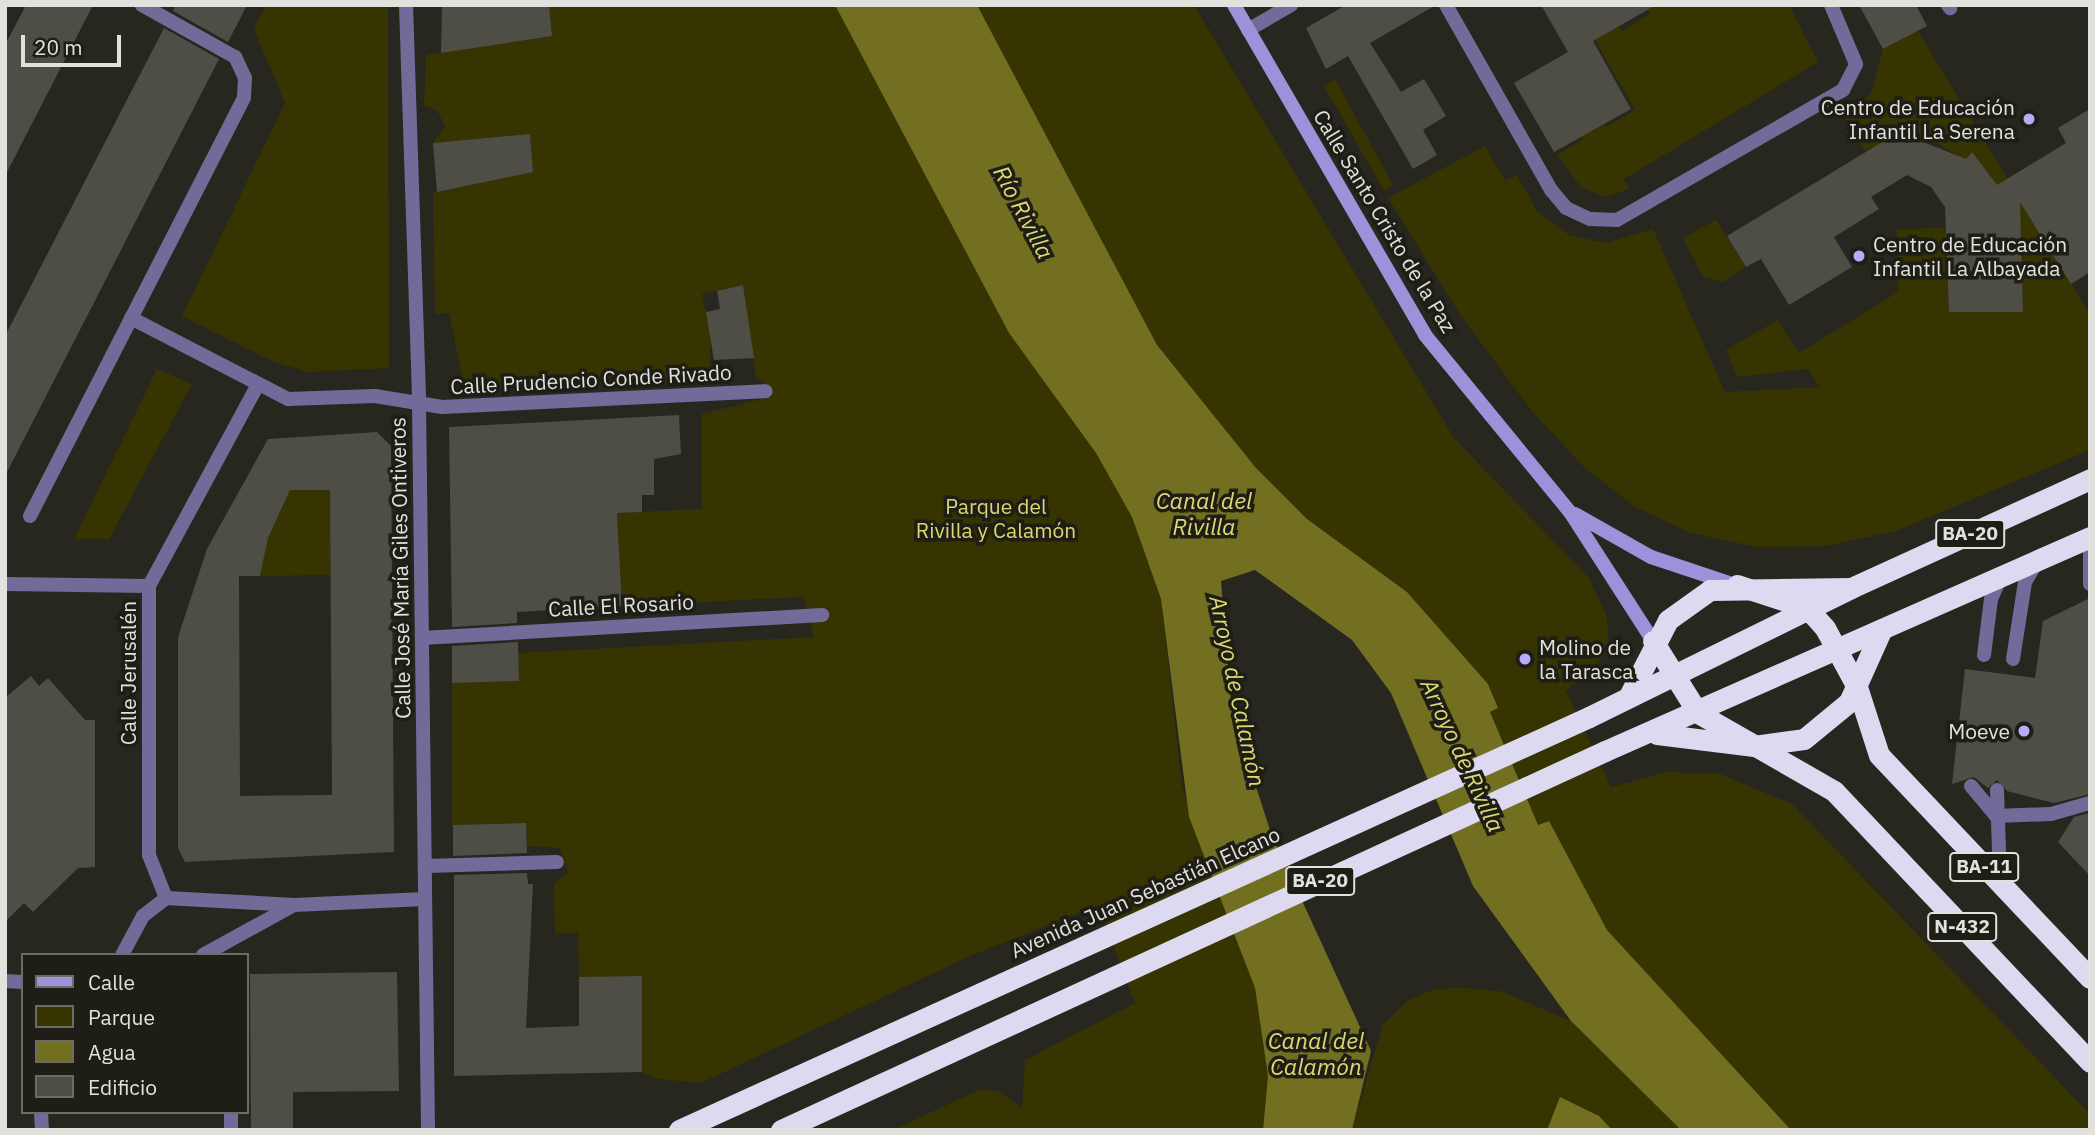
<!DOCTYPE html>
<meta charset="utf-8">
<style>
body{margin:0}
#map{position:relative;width:2095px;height:1135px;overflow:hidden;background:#272720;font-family:"IBM Plex Sans",sans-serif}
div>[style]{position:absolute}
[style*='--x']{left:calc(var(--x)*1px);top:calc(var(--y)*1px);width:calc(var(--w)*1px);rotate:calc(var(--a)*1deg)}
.green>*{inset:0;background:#363400}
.water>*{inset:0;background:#726f21}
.building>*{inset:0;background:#4e4d46}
.lane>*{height:14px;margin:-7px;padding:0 7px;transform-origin:7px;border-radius:7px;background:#726b99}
.street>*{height:14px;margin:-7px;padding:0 7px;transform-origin:7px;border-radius:7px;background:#726b99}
.secondary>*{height:14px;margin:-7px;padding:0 7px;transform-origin:7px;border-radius:7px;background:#9e91da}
.highway>*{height:21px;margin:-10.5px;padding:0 10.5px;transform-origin:10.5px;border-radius:10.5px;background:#dcd9f1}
.dots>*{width:19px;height:19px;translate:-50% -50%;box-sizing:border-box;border:4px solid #1e1e17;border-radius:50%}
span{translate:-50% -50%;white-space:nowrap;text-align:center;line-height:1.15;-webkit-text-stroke:7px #1e1e17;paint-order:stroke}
.shield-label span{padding:2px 5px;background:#1e1e17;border:2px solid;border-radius:5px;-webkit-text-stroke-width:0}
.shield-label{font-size:19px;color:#e1e1dd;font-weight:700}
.poi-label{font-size:21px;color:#e1e1dd}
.right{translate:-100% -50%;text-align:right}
.left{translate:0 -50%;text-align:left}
.street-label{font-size:21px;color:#e1e1dd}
.park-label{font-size:21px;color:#dbd76e}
.water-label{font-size:23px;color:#deda71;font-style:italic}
.frame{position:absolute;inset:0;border:7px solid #e1e1dd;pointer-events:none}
.legend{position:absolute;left:21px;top:953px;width:228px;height:161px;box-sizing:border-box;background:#1e1e17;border:2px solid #6c6c66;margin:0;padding:9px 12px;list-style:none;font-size:21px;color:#e1e1dd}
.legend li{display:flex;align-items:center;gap:14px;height:35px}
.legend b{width:35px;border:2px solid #6c6c66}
.scale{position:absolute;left:21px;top:35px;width:100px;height:32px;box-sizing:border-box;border:4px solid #e1e1dd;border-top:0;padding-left:9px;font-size:21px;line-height:24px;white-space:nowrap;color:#e1e1dd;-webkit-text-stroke:5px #1e1e17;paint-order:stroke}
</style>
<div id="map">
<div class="green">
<div style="clip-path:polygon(266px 5px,388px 5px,389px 368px,308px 372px,274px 362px,182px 316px,285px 103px,254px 29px)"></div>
<div style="clip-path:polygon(549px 5px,835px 5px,1009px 333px,1096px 453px,1132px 517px,1161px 599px,1182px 787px,1255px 988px,1268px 1076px,1263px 1130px,893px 1130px,979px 1090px,999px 1091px,1022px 1108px,1025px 1060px,1135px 1003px,1098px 905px,970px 956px,701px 1083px,658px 1079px,642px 1072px,642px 977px,579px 977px,578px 933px,555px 933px,554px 884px,568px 872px,559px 848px,527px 846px,526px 823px,452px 825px,452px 683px,519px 681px,518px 653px,814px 637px,804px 597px,622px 606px,617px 513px,702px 509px,702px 414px,766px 398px,771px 388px,756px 376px,743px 285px,702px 294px,711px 336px,710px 379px,465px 390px,449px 313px,435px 314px,433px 192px,532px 172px,530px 134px,433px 143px,445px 126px,437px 110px,424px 106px,426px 55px,552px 36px)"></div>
<div style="clip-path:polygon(977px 5px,1194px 5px,1454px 438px,1589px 578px,1607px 616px,1609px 651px,1566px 691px,1611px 787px,1667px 772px,1720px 774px,1792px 804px,2090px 1114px,2090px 1130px,1791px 1130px,1607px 930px,1549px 822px,1538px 826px,1490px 712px,1498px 707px,1488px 684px,1407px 592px,1307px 519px,1256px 468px,1157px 345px)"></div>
<div style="clip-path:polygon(1645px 5px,1789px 5px,1818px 62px,1624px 179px,1629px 189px,1605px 197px,1581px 187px,1557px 155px,1583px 140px,1573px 123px,1596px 109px,1606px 127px,1635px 110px,1587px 26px,1611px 13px,1621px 31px,1650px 14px)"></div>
<div style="clip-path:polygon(1918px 31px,2090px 315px,2090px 450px,1896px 531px,1827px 546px,1756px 547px,1691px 533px,1635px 507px,1584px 467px,1531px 410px,1461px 316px,1388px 198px,1485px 146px,1505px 180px,1517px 175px,1537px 211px,1569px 235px,1606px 243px,1653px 229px,1725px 392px,1820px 387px,1808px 369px,1737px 377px,1726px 350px,1778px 320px,1799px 353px,1898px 292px,1897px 229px,1948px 228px,1949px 312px,2023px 312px,2021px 237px,1980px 162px,1971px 154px,1965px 160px,1939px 144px,1908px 138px,1906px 130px,1884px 135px,1884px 143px,1865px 151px,1843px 115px,1871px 93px,1883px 49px)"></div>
<div style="clip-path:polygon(1335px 79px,1393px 185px,1384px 191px,1324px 86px)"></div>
<div style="clip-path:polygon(1716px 220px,1746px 267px,1723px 282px,1703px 277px,1683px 238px)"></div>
<div style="clip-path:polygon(157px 369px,192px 384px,109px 539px,74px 539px)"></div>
<div style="clip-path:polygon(290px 490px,330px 490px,331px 575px,260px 576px,268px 538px)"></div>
<div style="clip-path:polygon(1462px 988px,1500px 991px,1571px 1021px,1681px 1130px,1352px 1130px,1383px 1024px,1409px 1000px,1435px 989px)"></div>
</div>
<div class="water">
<div style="clip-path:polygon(835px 5px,977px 5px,1157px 345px,1256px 468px,1307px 519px,1407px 592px,1488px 684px,1498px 708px,1490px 712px,1538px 825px,1549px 821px,1607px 930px,1791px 1130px,1681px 1130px,1571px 1021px,1473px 886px,1391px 693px,1352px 640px,1255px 570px,1221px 581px,1232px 713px,1271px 833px,1371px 1051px,1352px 1130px,1263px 1130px,1268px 1076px,1255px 988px,1189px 817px,1161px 599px,1132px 517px,1096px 453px,1009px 333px)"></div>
<div style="clip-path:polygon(1560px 1097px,1599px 1116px,1612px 1130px,1547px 1130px)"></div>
</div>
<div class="building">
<div style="clip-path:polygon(26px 5px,93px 5px,5px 176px,5px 45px)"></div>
<div style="clip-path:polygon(176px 5px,247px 5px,228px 42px,173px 11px)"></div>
<div style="clip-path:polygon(442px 5px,549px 5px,552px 36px,441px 53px)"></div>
<div style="clip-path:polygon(1346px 5px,1436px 5px,1370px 43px,1401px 92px,1424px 79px,1446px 116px,1423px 130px,1437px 155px,1413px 169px,1348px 56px,1326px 69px,1306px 28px)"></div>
<div style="clip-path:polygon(1541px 5px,1656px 5px,1593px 41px,1631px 109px,1554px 152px,1514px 83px,1568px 52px)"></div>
<div style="clip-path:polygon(1859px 5px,1916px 5px,1927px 26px,1883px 49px)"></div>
<div style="clip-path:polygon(164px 28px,219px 59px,5px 476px,5px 336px)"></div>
<div style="clip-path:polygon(2090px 109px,2090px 272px,2071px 284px,2020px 202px,2023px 312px,1949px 312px,1945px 207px,1931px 187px,1907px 175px,1871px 197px,1879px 209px,1834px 237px,1852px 267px,1789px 305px,1761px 259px,1746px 267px,1727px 236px,1884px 141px,1884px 135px,1907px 130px,1908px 136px,1966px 159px,1972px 152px,1997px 185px,2066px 143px,2058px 128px)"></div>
<div style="clip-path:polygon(530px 134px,533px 172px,437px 192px,433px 143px)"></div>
<div style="clip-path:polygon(743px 285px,754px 358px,714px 360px,706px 312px,720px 309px,717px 291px)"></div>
<div style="clip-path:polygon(679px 415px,681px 454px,654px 459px,654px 495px,642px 495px,642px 512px,617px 513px,622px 606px,517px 612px,517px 623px,452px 627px,449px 427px)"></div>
<div style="clip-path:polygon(evenodd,377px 432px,391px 446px,394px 852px,185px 862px,178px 848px,178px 637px,207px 549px,268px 439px,377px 432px,290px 490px,330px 490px,332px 795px,240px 796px,239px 576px,260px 576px,268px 538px,290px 490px)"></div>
<div style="clip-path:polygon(2090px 598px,2090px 794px,2054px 803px,2007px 791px,1997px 780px,1988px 788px,1974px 777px,1952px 784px,1965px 669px,2035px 678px,2043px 621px)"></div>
<div style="clip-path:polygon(518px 642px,519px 681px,452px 683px,452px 646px)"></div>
<div style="clip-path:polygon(31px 676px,39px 686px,48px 678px,85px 720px,95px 720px,95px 867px,78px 868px,33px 912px,24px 903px,5px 922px,5px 698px)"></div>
<div style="clip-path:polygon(2090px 813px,2090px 876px,2058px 842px,2074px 817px)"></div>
<div style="clip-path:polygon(526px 823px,527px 853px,453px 856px,453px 825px)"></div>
<div style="clip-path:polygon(527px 873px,528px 884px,533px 884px,526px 1028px,579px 1026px,579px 977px,642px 976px,642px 1072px,454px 1076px,454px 875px)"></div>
<div style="clip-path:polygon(397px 972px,399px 1091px,293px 1092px,293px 1130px,251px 1130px,250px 974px)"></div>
</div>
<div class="lane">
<div style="--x:2090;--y:546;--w:38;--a:90"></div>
<div style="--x:1984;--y:655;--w:56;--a:-82.9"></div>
<div style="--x:1991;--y:599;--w:24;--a:-66"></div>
<div style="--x:2013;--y:659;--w:78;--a:-81.1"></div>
<div style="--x:2025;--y:582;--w:26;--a:-59"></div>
<div style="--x:1971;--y:786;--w:39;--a:50"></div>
<div style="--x:1996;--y:816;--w:55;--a:-2.1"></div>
<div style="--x:2051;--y:814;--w:41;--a:-15.8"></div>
<div style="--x:1997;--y:790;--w:92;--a:88.1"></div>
</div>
<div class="street">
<div style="--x:406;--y:5;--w:398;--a:88.1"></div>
<div style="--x:419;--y:403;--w:727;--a:89.29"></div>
<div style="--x:1446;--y:5;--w:213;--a:60.4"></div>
<div style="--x:1551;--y:190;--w:23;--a:50"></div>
<div style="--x:1566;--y:208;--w:26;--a:25"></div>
<div style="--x:1590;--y:219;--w:27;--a:2"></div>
<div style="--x:1617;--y:220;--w:261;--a:-29.9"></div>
<div style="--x:1843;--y:90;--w:29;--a:-63"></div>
<div style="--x:1856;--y:64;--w:64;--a:-113"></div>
<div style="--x:1948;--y:5;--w:4;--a:56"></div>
<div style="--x:1248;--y:30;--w:50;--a:-30.2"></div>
<div style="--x:131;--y:318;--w:177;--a:27.3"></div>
<div style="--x:288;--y:399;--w:87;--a:-2"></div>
<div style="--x:375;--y:396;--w:68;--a:9.3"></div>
<div style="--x:442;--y:407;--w:324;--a:-2.8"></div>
<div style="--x:30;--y:516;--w:470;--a:-62.9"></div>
<div style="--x:244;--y:97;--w:19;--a:-87"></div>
<div style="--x:245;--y:78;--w:23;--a:-115"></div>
<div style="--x:235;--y:57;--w:107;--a:-150.8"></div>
<div style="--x:5;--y:584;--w:144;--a:0.8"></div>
<div style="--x:422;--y:638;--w:401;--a:-3.3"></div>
<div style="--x:425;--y:866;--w:132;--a:-1.7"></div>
<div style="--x:166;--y:898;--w:46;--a:-111.6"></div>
<div style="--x:149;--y:855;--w:269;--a:-90"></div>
<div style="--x:149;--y:586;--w:225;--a:-61.6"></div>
<div style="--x:122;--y:955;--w:44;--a:-61.7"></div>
<div style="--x:143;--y:916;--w:29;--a:-38"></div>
<div style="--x:166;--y:898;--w:128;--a:3.1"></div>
<div style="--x:294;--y:905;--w:131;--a:-2.6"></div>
<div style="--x:203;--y:955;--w:104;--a:-28.8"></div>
<div style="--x:5;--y:981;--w:18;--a:3"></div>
<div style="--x:41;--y:1112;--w:18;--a:87"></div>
<div style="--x:231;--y:1112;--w:18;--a:90"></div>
</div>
<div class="secondary">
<div style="--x:1234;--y:5;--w:381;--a:59.9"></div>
<div style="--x:1425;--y:335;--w:229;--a:50.7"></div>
<div style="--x:1570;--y:512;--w:153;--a:57.2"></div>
<div style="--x:1575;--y:514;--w:87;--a:29.5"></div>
<div style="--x:1651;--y:557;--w:89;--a:18.4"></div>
</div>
<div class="highway">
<div style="--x:1737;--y:585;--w:74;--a:18.2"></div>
<div style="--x:1807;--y:608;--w:27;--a:48"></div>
<div style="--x:1825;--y:628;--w:67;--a:61.5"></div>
<div style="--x:1857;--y:687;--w:71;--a:72.1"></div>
<div style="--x:1879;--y:755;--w:307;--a:46.6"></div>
<div style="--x:1653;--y:641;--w:85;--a:58"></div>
<div style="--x:1698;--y:713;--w:157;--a:29.8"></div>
<div style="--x:1834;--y:791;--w:373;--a:46.6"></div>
<div style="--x:1630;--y:694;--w:83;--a:-62.8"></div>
<div style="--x:1668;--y:620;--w:52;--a:-35.5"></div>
<div style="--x:1710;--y:590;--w:141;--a:-0.8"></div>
<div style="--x:1851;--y:588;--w:263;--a:-24.5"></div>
<div style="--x:1657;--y:734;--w:98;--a:7.1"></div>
<div style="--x:1754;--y:746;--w:50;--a:-8"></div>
<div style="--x:1804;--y:739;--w:58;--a:-39.4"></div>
<div style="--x:1849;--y:702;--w:76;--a:-65.8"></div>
<div style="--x:679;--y:1130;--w:999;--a:-24.41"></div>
<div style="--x:1589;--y:717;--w:292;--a:-26.2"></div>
<div style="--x:781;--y:1130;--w:907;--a:-24.7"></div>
<div style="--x:1605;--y:751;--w:530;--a:-23.81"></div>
</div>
<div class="dots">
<div style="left:2029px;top:119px;background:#b8abf7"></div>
<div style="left:1859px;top:256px;background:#b8abf7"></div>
<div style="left:1525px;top:659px;background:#b8abf7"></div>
<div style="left:2024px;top:731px;background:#b8abf7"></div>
</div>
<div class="shield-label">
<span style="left:1970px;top:534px">BA-20</span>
<span style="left:1984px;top:867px">BA-11</span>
<span style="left:1320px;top:881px">BA-20</span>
<span style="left:1962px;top:927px">N-432</span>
</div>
<div class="poi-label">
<span class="right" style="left:2015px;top:119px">Centro de Educación<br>Infantil La Serena</span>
<span class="left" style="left:1873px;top:256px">Centro de Educación<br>Infantil La Albayada</span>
<span class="left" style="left:1539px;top:659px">Molino de<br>la Tarasca</span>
<span class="right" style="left:2010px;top:731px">Moeve</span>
</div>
<div class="street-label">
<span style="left:1385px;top:221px;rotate:59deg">Calle Santo Cristo de la Paz</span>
<span style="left:591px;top:379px;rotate:-3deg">Calle Prudencio Conde Rivado</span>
<span style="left:400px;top:568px;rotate:-91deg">Calle José María Giles Ontiveros</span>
<span style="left:621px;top:605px;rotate:-3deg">Calle El Rosario</span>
<span style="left:128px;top:673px;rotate:-90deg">Calle Jerusalén</span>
<span style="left:1145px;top:892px;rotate:-24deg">Avenida Juan Sebastián Elcano</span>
</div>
<div class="park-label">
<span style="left:996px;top:518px">Parque del<br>Rivilla y Calamón</span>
</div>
<div class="water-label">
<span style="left:1024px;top:212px;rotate:62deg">Río Rivilla</span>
<span style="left:1204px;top:513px">Canal del<br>Rivilla</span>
<span style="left:1238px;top:691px;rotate:78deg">Arroyo de Calamón</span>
<span style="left:1463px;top:755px;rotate:65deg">Arroyo de Rivilla</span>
<span style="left:1316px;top:1053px">Canal del<br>Calamón</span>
</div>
<div class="frame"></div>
<ul class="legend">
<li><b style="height:9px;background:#9e91da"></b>Calle</li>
<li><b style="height:19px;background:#363400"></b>Parque</li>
<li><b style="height:19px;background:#726f21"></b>Agua</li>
<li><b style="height:19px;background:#4e4d46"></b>Edificio</li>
</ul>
<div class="scale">20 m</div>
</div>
